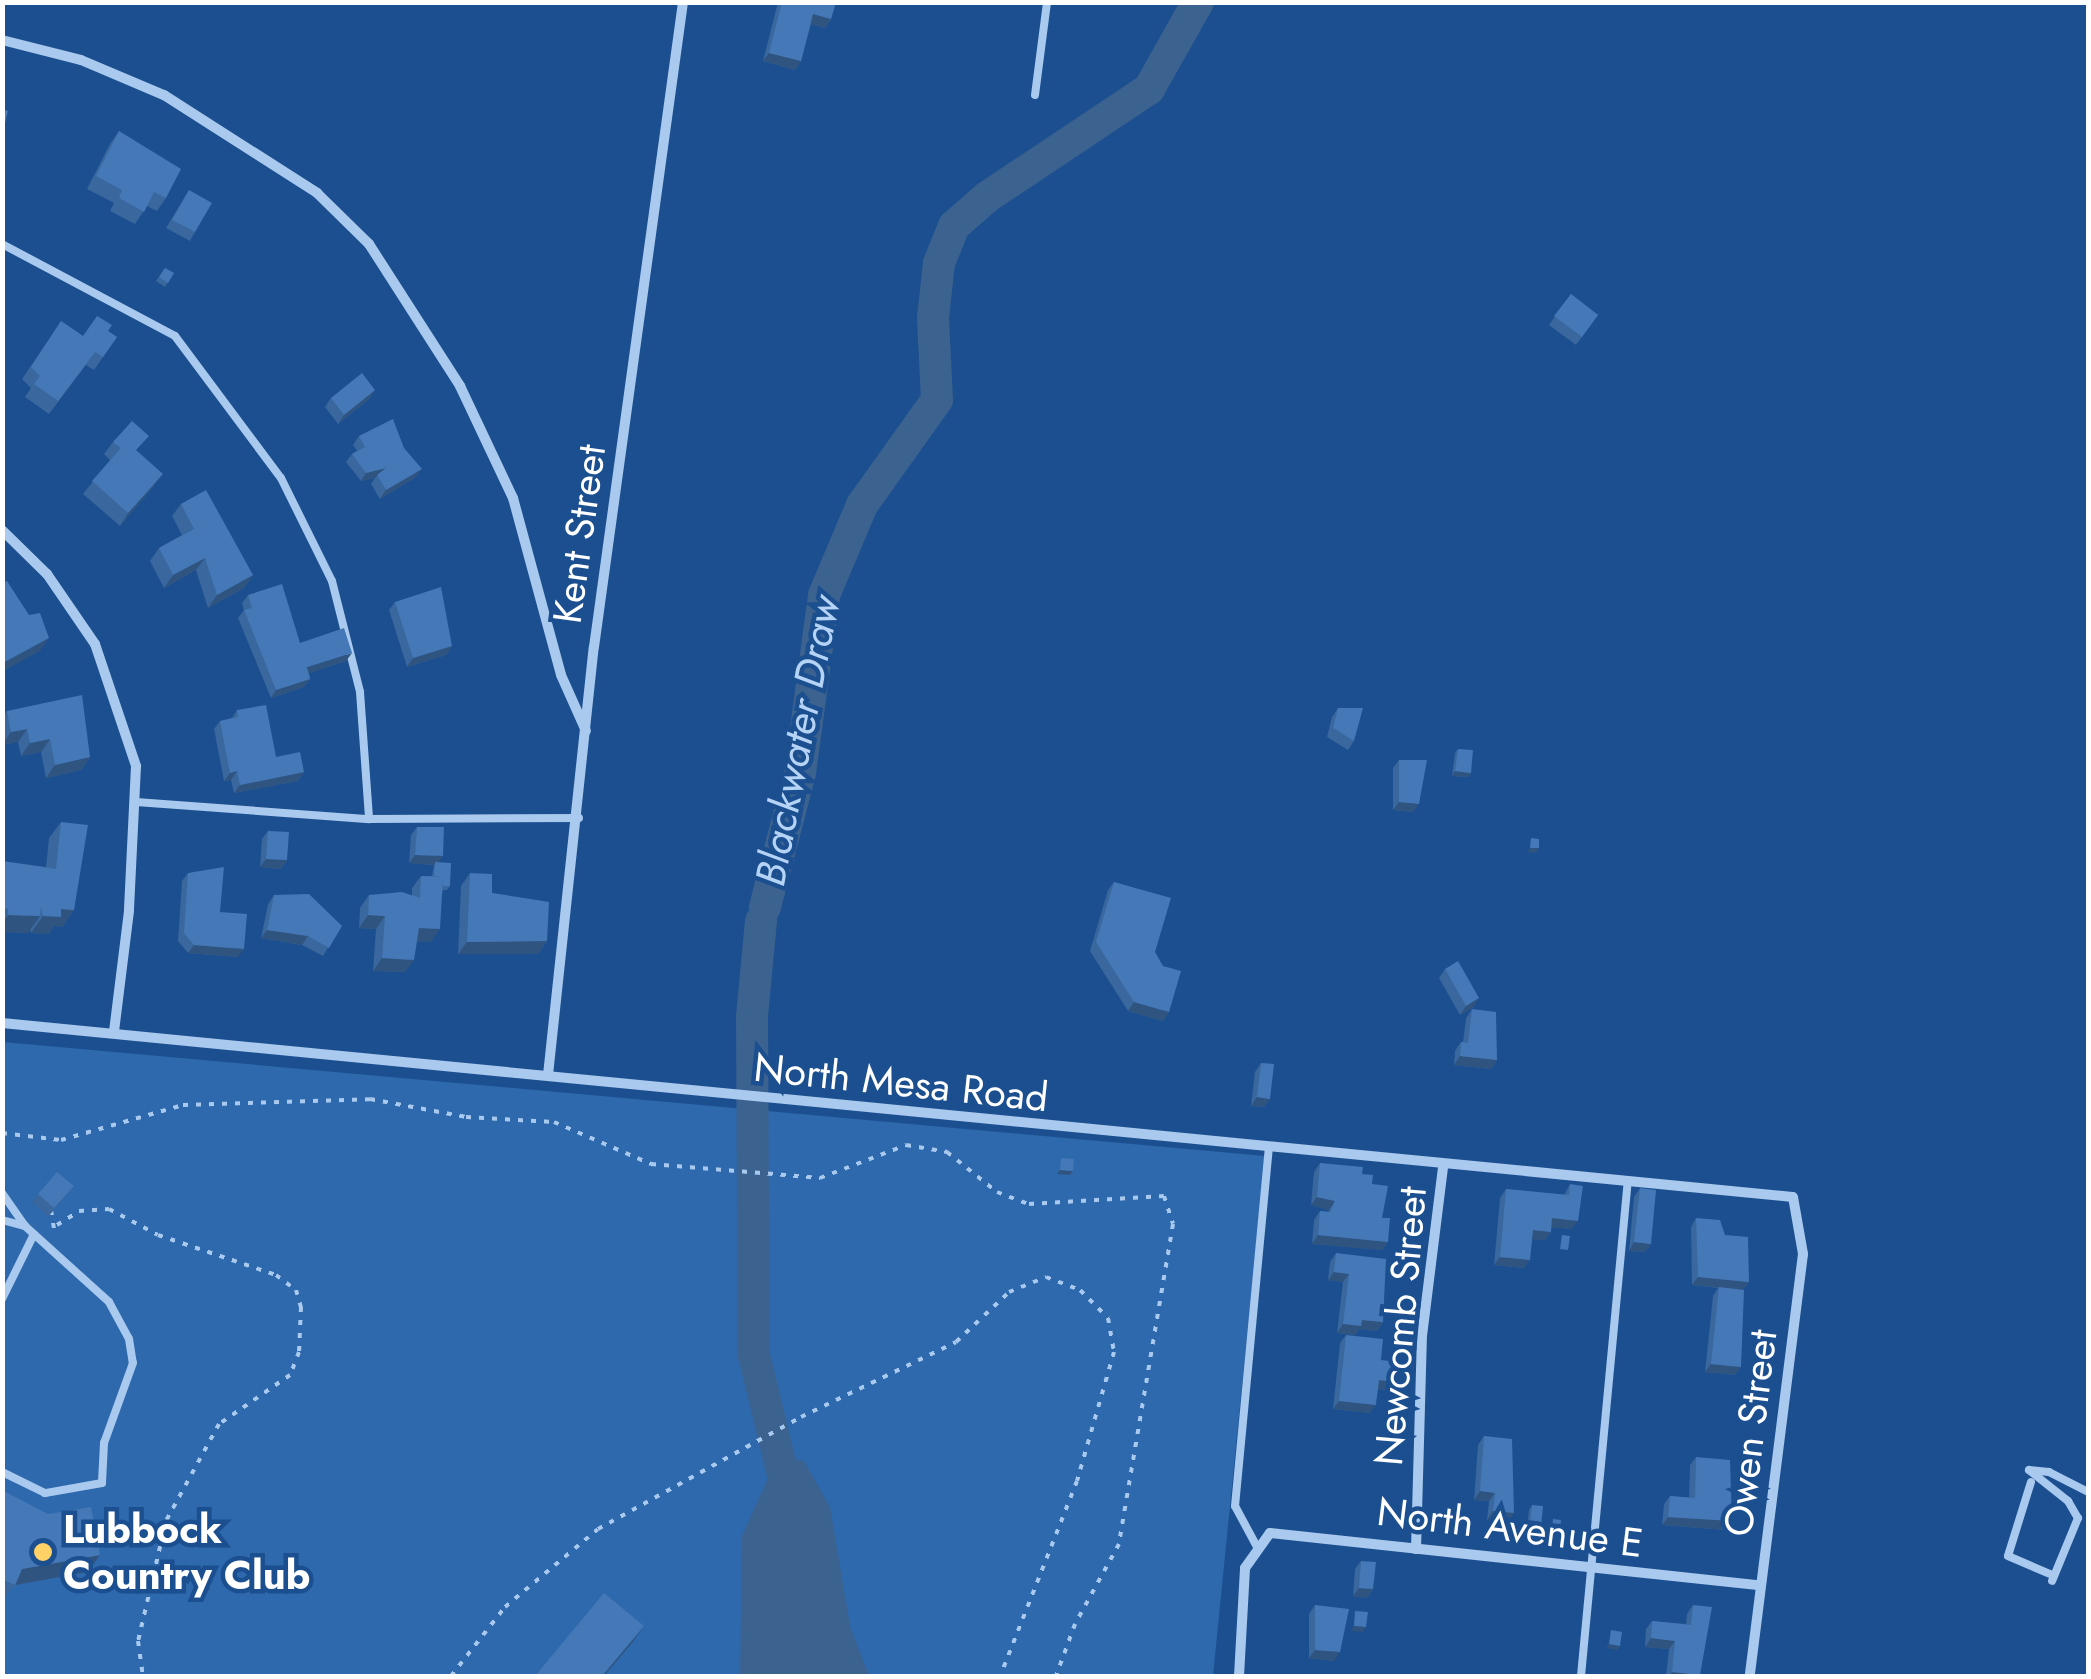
<!DOCTYPE html>
<style>
body{margin:0}
#map{position:relative;width:2091px;height:1679px;overflow:hidden;background:#1b4f8f;font-family:Jost,sans-serif}
div>[style]{position:absolute}
[style*='--x']{left:calc(var(--x)*1px);top:calc(var(--y)*1px);width:calc(var(--w)*1px);rotate:calc(var(--a)*1deg)}
.green>*{inset:0;background:#2e69ad}
.water>*{inset:0;background:#3c6290}
.river>*{height:32px;margin:-16px;padding:0 16px;transform-origin:16px;border-radius:16px;background:#3c6290}
.path>*{height:4px;margin-top:-2px;transform-origin:0;background:repeating-linear-gradient(90deg,#a9c9ee 0 5px,transparent 0 13px)}
.lane>*{height:8px;margin:-4px;padding:0 4px;transform-origin:4px;border-radius:4px;background:#a9c9ee}
.street>*{height:10px;margin:-5px;padding:0 5px;transform-origin:5px;border-radius:5px;background:#a9c9ee}
.wall>*{inset:0;background:#3a679d}
.shaded-wall>*{inset:0;background:#305480}
.building>*{inset:0;background:#4478b7}
.dots>*{width:28px;height:28px;translate:-50% -50%;box-sizing:border-box;border:5px solid #1b4f8f;border-radius:50%}
span{translate:-50% -50%;white-space:nowrap;text-align:center;line-height:1.15;-webkit-text-stroke:9px #1b4f8f;paint-order:stroke}
.street-label{font-size:40px;color:#fff}
.poi-label{font-size:40px;color:#fff;font-weight:700}
.left{translate:0 -50%;text-align:left}
.water-label{font-size:42px;color:#b5d3f5;font-style:italic}
.frame{position:absolute;inset:0;border:5px solid #fff;pointer-events:none}
</style>
<div id="map">
<div class="green">
<div style="clip-path:polygon(3px 1042px,1265px 1156px,1213px 1676px,3px 1676px)"></div>
</div>
<div class="water">
<div style="clip-path:polygon(792px 1459px,804px 1461px,830px 1507px,850px 1626px,869px 1676px,740px 1676px,742px 1536px,773px 1467px)"></div>
</div>
<div class="river">
<div style="--x:765;--y:907;--w:138;--a:-75.4"></div>
<div style="--x:800;--y:773;--w:180;--a:-82.3"></div>
<div style="--x:824;--y:595;--w:98;--a:-67.1"></div>
<div style="--x:862;--y:505;--w:129;--a:-54.5"></div>
<div style="--x:937;--y:400;--w:82;--a:-92.8"></div>
<div style="--x:933;--y:318;--w:55;--a:-83.8"></div>
<div style="--x:939;--y:263;--w:40;--a:-68"></div>
<div style="--x:954;--y:226;--w:44;--a:-41.3"></div>
<div style="--x:987;--y:197;--w:195;--a:-33.7"></div>
<div style="--x:1149;--y:89;--w:100;--a:-60.6"></div>
<div style="--x:761;--y:921;--w:96;--a:95.4"></div>
<div style="--x:752;--y:1017;--w:338;--a:89.7"></div>
<div style="--x:754;--y:1355;--w:153;--a:76.4"></div>
</div>
<div class="path">
<div style="--x:2;--y:1133;--w:59;--a:6.8"></div>
<div style="--x:61;--y:1140;--w:127;--a:-16"></div>
<div style="--x:183;--y:1105;--w:187;--a:-1.8"></div>
<div style="--x:370;--y:1099;--w:98;--a:10.6"></div>
<div style="--x:466;--y:1117;--w:88;--a:3.3"></div>
<div style="--x:554;--y:1122;--w:106;--a:23.4"></div>
<div style="--x:651;--y:1164;--w:170;--a:4.7"></div>
<div style="--x:820;--y:1178;--w:92;--a:-21"></div>
<div style="--x:906;--y:1145;--w:42;--a:9.7"></div>
<div style="--x:947;--y:1152;--w:64;--a:38.7"></div>
<div style="--x:997;--y:1192;--w:34;--a:21"></div>
<div style="--x:1029;--y:1204;--w:135;--a:-3.4"></div>
<div style="--x:1164;--y:1196;--w:29;--a:72"></div>
<div style="--x:1173;--y:1224;--w:325;--a:99.6"></div>
<div style="--x:1119;--y:1544;--w:91;--a:118.8"></div>
<div style="--x:1075;--y:1624;--w:55;--a:110.1"></div>
<div style="--x:51;--y:1210;--w:24;--a:81"></div>
<div style="--x:57;--y:1225;--w:26;--a:-32"></div>
<div style="--x:79;--y:1211;--w:30;--a:-4"></div>
<div style="--x:109;--y:1209;--w:55;--a:28"></div>
<div style="--x:158;--y:1235;--w:125;--a:18.7"></div>
<div style="--x:276;--y:1275;--w:25;--a:37"></div>
<div style="--x:296;--y:1290;--w:18;--a:74"></div>
<div style="--x:301;--y:1307;--w:45;--a:92.5"></div>
<div style="--x:299;--y:1352;--w:25;--a:111"></div>
<div style="--x:290;--y:1375;--w:86;--a:145.4"></div>
<div style="--x:219;--y:1424;--w:111;--a:118.7"></div>
<div style="--x:166;--y:1521;--w:123;--a:103.1"></div>
<div style="--x:138;--y:1641;--w:35;--a:82"></div>
<div style="--x:451;--y:1676;--w:88;--a:-52"></div>
<div style="--x:505;--y:1607;--w:121;--a:-40"></div>
<div style="--x:598;--y:1529;--w:232;--a:-28.9"></div>
<div style="--x:801;--y:1417;--w:172;--a:-25.8"></div>
<div style="--x:956;--y:1342;--w:73;--a:-43.3"></div>
<div style="--x:1009;--y:1292;--w:40;--a:-22"></div>
<div style="--x:1046;--y:1277;--w:36;--a:21"></div>
<div style="--x:1080;--y:1290;--w:40;--a:45"></div>
<div style="--x:1108;--y:1318;--w:35;--a:80"></div>
<div style="--x:1114;--y:1352;--w:134;--a:106"></div>
<div style="--x:1077;--y:1481;--w:210;--a:111.5"></div>
</div>
<div class="lane">
<div style="--x:1035;--y:95;--w:94;--a:-82.6"></div>
<div style="--x:2;--y:244;--w:196;--a:28"></div>
<div style="--x:175;--y:336;--w:177;--a:53.3"></div>
<div style="--x:281;--y:478;--w:115;--a:63.7"></div>
<div style="--x:332;--y:581;--w:114;--a:75.8"></div>
<div style="--x:360;--y:692;--w:127;--a:85.9"></div>
<div style="--x:136;--y:802;--w:234;--a:4.2"></div>
<div style="--x:369;--y:819;--w:210;--a:-0.3"></div>
<div style="--x:2;--y:1193;--w:40;--a:55.1"></div>
<div style="--x:25;--y:1226;--w:113;--a:42.1"></div>
<div style="--x:109;--y:1302;--w:42;--a:61.6"></div>
<div style="--x:129;--y:1339;--w:24;--a:81"></div>
<div style="--x:133;--y:1363;--w:85;--a:109.9"></div>
<div style="--x:104;--y:1443;--w:40;--a:92.9"></div>
<div style="--x:102;--y:1483;--w:58;--a:170"></div>
<div style="--x:45;--y:1493;--w:48;--a:-154"></div>
<div style="--x:2;--y:1220;--w:24;--a:15"></div>
<div style="--x:2;--y:1299;--w:72;--a:-63.8"></div>
<div style="--x:2029;--y:1470;--w:50;--a:38.5"></div>
<div style="--x:2068;--y:1501;--w:20;--a:60"></div>
<div style="--x:2078;--y:1518;--w:68;--a:112.4"></div>
<div style="--x:2029;--y:1470;--w:20;--a:6"></div>
<div style="--x:2049;--y:1472;--w:44;--a:27.1"></div>
<div style="--x:2031;--y:1482;--w:77;--a:107.3"></div>
<div style="--x:2008;--y:1556;--w:46;--a:23.2"></div>
<div style="--x:1256;--y:1545;--w:44;--a:-118.3"></div>
<div style="--x:1235;--y:1506;--w:359;--a:-84.6"></div>
<div style="--x:1581;--y:1676;--w:495;--a:-84.6"></div>
</div>
<div class="street">
<div style="--x:2;--y:40;--w:81;--a:14.2"></div>
<div style="--x:81;--y:60;--w:90;--a:22.9"></div>
<div style="--x:164;--y:95;--w:182;--a:32.6"></div>
<div style="--x:317;--y:193;--w:73;--a:44.4"></div>
<div style="--x:369;--y:244;--w:169;--a:57.3"></div>
<div style="--x:460;--y:386;--w:124;--a:64.7"></div>
<div style="--x:513;--y:498;--w:183;--a:74.8"></div>
<div style="--x:561;--y:675;--w:61;--a:65.9"></div>
<div style="--x:2;--y:530;--w:63;--a:44.4"></div>
<div style="--x:47;--y:574;--w:85;--a:55.6"></div>
<div style="--x:95;--y:644;--w:129;--a:71.4"></div>
<div style="--x:136;--y:766;--w:145;--a:92.8"></div>
<div style="--x:129;--y:911;--w:122;--a:97.1"></div>
<div style="--x:2;--y:1023;--w:1799;--a:5.55"></div>
<div style="--x:1793;--y:1197;--w:58;--a:80"></div>
<div style="--x:1803;--y:1254;--w:425;--a:97.2"></div>
<div style="--x:548;--y:1075;--w:430;--a:-83.9"></div>
<div style="--x:594;--y:647;--w:651;--a:-82.14"></div>
<div style="--x:1416;--y:1549;--w:213;--a:-88.4"></div>
<div style="--x:1422;--y:1336;--w:170;--a:-82.9"></div>
<div style="--x:1239;--y:1676;--w:108;--a:-86.8"></div>
<div style="--x:1245;--y:1568;--w:43;--a:-54.5"></div>
<div style="--x:1270;--y:1533;--w:493;--a:6.1"></div>
</div>
<div class="wall">
<div style="clip-path:polygon(778px 2px,836px 2px,831px 19px,825px 28px,811px 24px,801px 61px,795px 70px,763px 61px)"></div>
<div style="clip-path:polygon(119px 131px,166px 198px,157px 211px,147px 206px,135px 224px,110px 211px,114px 203px,87px 189px,110px 144px)"></div>
<div style="clip-path:polygon(189px 190px,195px 232px,190px 241px,166px 228px)"></div>
<div style="clip-path:polygon(165px 268px,174px 273px,165px 287px,156px 281px)"></div>
<div style="clip-path:polygon(1571px 294px,1598px 315px,1576px 345px,1549px 325px)"></div>
<div style="clip-path:polygon(61px 321px,83px 336px,108px 331px,117px 337px,94px 370px,86px 365px,49px 414px,25px 397px,31px 388px,22px 379px)"></div>
<div style="clip-path:polygon(375px 390px,369px 399px,338px 424px,325px 407px,331px 398px)"></div>
<div style="clip-path:polygon(359px 436px,404px 448px,416px 477px,380px 499px,371px 484px,375px 478px,361px 481px,346px 462px,352px 454px,357px 451px,353px 445px)"></div>
<div style="clip-path:polygon(113px 442px,137px 451px,154px 486px,120px 526px,83px 494px,110px 460px,104px 454px)"></div>
<div style="clip-path:polygon(181px 504px,253px 575px,244px 588px,208px 608px,196px 570px,164px 588px,150px 561px,159px 548px,182px 535px,172px 516px)"></div>
<div style="clip-path:polygon(248px 595px,300px 643px,346px 661px,309px 673px,310px 679px,304px 687px,271px 698px,238px 618px,244px 610px,242px 603px)"></div>
<div style="clip-path:polygon(395px 602px,452px 646px,446px 655px,407px 667px,389px 610px)"></div>
<div style="clip-path:polygon(1338px 708px,1354px 741px,1348px 750px,1327px 737px,1332px 717px)"></div>
<div style="clip-path:polygon(237px 710px,276px 757px,304px 772px,298px 781px,234px 793px,231px 780px,224px 781px,214px 729px,220px 721px,232px 718px)"></div>
<div style="clip-path:polygon(7px 711px,90px 757px,81px 770px,46px 778px,41px 752px,21px 756px,18px 742px,2px 745px,2px 717px)"></div>
<div style="clip-path:polygon(1458px 749px,1471px 773px,1468px 777px,1452px 776px,1455px 753px)"></div>
<div style="clip-path:polygon(1399px 760px,1413px 812px,1393px 810px,1393px 768px)"></div>
<div style="clip-path:polygon(61px 822px,74px 910px,62px 927px,54px 926px,49px 934px,31px 933px,30px 930px,28px 933px,2px 932px,2px 861px,46px 867px,49px 838px)"></div>
<div style="clip-path:polygon(417px 827px,438px 863px,450px 886px,447px 890px,443px 890px,431px 942px,417px 941px,405px 972px,373px 971px,376px 929px,359px 928px,360px 908px,369px 895px,412px 895px,412px 888px,421px 876px,432px 876px,434px 865px,409px 863px,411px 835px)"></div>
<div style="clip-path:polygon(268px 831px,287px 860px,281px 869px,260px 867px,262px 839px)"></div>
<div style="clip-path:polygon(188px 873px,220px 912px,238px 957px,188px 953px,178px 941px,182px 881px)"></div>
<div style="clip-path:polygon(470px 873px,547px 941px,538px 954px,458px 954px,461px 886px)"></div>
<div style="clip-path:polygon(1114px 882px,1155px 952px,1163px 1021px,1128px 1011px,1090px 951px,1108px 890px)"></div>
<div style="clip-path:polygon(274px 895px,342px 926px,323px 956px,302px 945px,261px 938px,268px 904px)"></div>
<div style="clip-path:polygon(1445px 969px,1474px 1007px,1460px 1015px,1439px 978px)"></div>
<div style="clip-path:polygon(1472px 1009px,1497px 1060px,1491px 1069px,1454px 1065px,1455px 1051px,1461px 1042px,1463px 1042px,1466px 1018px)"></div>
<div style="clip-path:polygon(1261px 1063px,1270px 1099px,1264px 1107px,1251px 1106px,1255px 1072px)"></div>
<div style="clip-path:polygon(1320px 1163px,1362px 1174px,1372px 1184px,1388px 1242px,1382px 1250px,1312px 1244px,1314px 1220px,1320px 1211px,1328px 1212px,1329px 1210px,1311px 1205px,1314px 1172px)"></div>
<div style="clip-path:polygon(1570px 1184px,1572px 1229px,1551px 1227px,1551px 1232px,1545px 1240px,1532px 1239px,1524px 1268px,1494px 1265px,1500px 1198px,1506px 1189px,1564px 1195px)"></div>
<div style="clip-path:polygon(74px 1186px,48px 1217px,32px 1202px,38px 1194px)"></div>
<div style="clip-path:polygon(1640px 1188px,1651px 1244px,1645px 1252px,1629px 1251px,1634px 1197px)"></div>
<div style="clip-path:polygon(1696px 1218px,1725px 1235px,1749px 1282px,1743px 1290px,1735px 1375px,1705px 1372px,1713px 1296px,1718px 1288px,1692px 1285px,1691px 1227px)"></div>
<div style="clip-path:polygon(1336px 1253px,1383px 1322px,1377px 1331px,1359px 1329px,1355px 1335px,1337px 1333px,1343px 1282px,1328px 1280px,1330px 1262px)"></div>
<div style="clip-path:polygon(1346px 1335px,1381px 1360px,1390px 1390px,1378px 1389px,1370px 1413px,1333px 1409px,1340px 1343px)"></div>
<div style="clip-path:polygon(1484px 1436px,1508px 1522px,1487px 1520px,1489px 1501px,1474px 1500px,1478px 1445px)"></div>
<div style="clip-path:polygon(1696px 1457px,1732px 1521px,1726px 1530px,1662px 1525px,1664px 1504px,1670px 1496px,1689px 1498px,1690px 1465px)"></div>
<div style="clip-path:polygon(2px 1490px,100px 1555px,88px 1572px,15px 1585px,2px 1601px)"></div>
<div style="clip-path:polygon(1532px 1505px,1538px 1531px,1527px 1530px,1529px 1510px)"></div>
<div style="clip-path:polygon(1361px 1561px,1373px 1589px,1367px 1598px,1353px 1596px,1355px 1569px)"></div>
<div style="clip-path:polygon(1315px 1605px,1334px 1661px,1309px 1658px,1309px 1614px)"></div>
<div style="clip-path:polygon(1693px 1605px,1700px 1675px,1666px 1676px,1669px 1649px,1645px 1647px,1646px 1629px,1652px 1621px,1686px 1624px,1687px 1614px)"></div>
</div>
<div class="shaded-wall">
<div style="clip-path:polygon(813px 14px,831px 19px,825px 28px,807px 23px)"></div>
<div style="clip-path:polygon(769px 53px,801px 61px,795px 70px,763px 61px)"></div>
<div style="clip-path:polygon(375px 390px,369px 399px,338px 424px,344px 415px)"></div>
<div style="clip-path:polygon(386px 468px,375px 478px,361px 481px,366px 473px)"></div>
<div style="clip-path:polygon(422px 469px,416px 477px,380px 499px,386px 490px)"></div>
<div style="clip-path:polygon(163px 474px,154px 486px,120px 526px,128px 513px)"></div>
<div style="clip-path:polygon(205px 558px,196px 570px,164px 588px,173px 575px)"></div>
<div style="clip-path:polygon(253px 575px,244px 588px,208px 608px,217px 595px)"></div>
<div style="clip-path:polygon(49px 638px,40px 651px,2px 672px,3px 663px)"></div>
<div style="clip-path:polygon(452px 646px,446px 655px,407px 667px,413px 658px)"></div>
<div style="clip-path:polygon(352px 653px,346px 661px,301px 676px,307px 667px)"></div>
<div style="clip-path:polygon(310px 679px,304px 687px,271px 698px,276px 690px)"></div>
<div style="clip-path:polygon(27px 729px,18px 742px,2px 745px,11px 732px)"></div>
<div style="clip-path:polygon(50px 739px,41px 752px,21px 756px,30px 743px)"></div>
<div style="clip-path:polygon(90px 757px,81px 770px,46px 778px,55px 765px)"></div>
<div style="clip-path:polygon(237px 771px,231px 780px,224px 781px,230px 773px)"></div>
<div style="clip-path:polygon(1455px 771px,1471px 773px,1468px 777px,1452px 776px)"></div>
<div style="clip-path:polygon(304px 772px,298px 781px,234px 793px,240px 785px)"></div>
<div style="clip-path:polygon(1399px 802px,1419px 804px,1413px 812px,1393px 810px)"></div>
<div style="clip-path:polygon(1530px 848px,1539px 848px,1536px 853px,1527px 852px)"></div>
<div style="clip-path:polygon(415px 855px,443px 856px,437px 865px,409px 863px)"></div>
<div style="clip-path:polygon(266px 859px,287px 860px,281px 869px,260px 867px)"></div>
<div style="clip-path:polygon(61px 909px,74px 910px,62px 927px,54px 926px,49px 934px,31px 933px,43px 916px)"></div>
<div style="clip-path:polygon(8px 915px,40px 916px,28px 933px,2px 932px,2px 923px)"></div>
<div style="clip-path:polygon(368px 915px,385px 916px,376px 929px,359px 928px)"></div>
<div style="clip-path:polygon(419px 928px,440px 929px,431px 942px,410px 941px)"></div>
<div style="clip-path:polygon(267px 930px,308px 936px,302px 945px,261px 938px)"></div>
<div style="clip-path:polygon(547px 941px,538px 954px,458px 954px,467px 942px)"></div>
<div style="clip-path:polygon(194px 945px,244px 949px,238px 957px,188px 953px)"></div>
<div style="clip-path:polygon(382px 958px,414px 960px,405px 972px,373px 971px)"></div>
<div style="clip-path:polygon(1479px 998px,1474px 1007px,1460px 1015px,1466px 1006px)"></div>
<div style="clip-path:polygon(1134px 1002px,1169px 1012px,1163px 1021px,1128px 1011px)"></div>
<div style="clip-path:polygon(1460px 1056px,1497px 1060px,1491px 1069px,1454px 1065px)"></div>
<div style="clip-path:polygon(1257px 1097px,1270px 1099px,1264px 1107px,1251px 1106px)"></div>
<div style="clip-path:polygon(1060px 1170px,1073px 1171px,1070px 1175px,1057px 1174px)"></div>
<div style="clip-path:polygon(1317px 1197px,1335px 1201px,1329px 1210px,1311px 1205px)"></div>
<div style="clip-path:polygon(1552px 1218px,1578px 1221px,1572px 1229px,1546px 1227px)"></div>
<div style="clip-path:polygon(1533px 1230px,1551px 1232px,1545px 1240px,1527px 1239px)"></div>
<div style="clip-path:polygon(1318px 1235px,1388px 1242px,1382px 1250px,1312px 1244px)"></div>
<div style="clip-path:polygon(1634px 1242px,1651px 1244px,1645px 1252px,1629px 1251px)"></div>
<div style="clip-path:polygon(1500px 1257px,1530px 1260px,1524px 1268px,1494px 1265px)"></div>
<div style="clip-path:polygon(1334px 1272px,1349px 1274px,1343px 1282px,1328px 1280px)"></div>
<div style="clip-path:polygon(1698px 1277px,1749px 1282px,1743px 1290px,1692px 1285px)"></div>
<div style="clip-path:polygon(1362px 1320px,1383px 1322px,1377px 1331px,1359px 1329px,1355px 1335px,1337px 1333px,1343px 1324px)"></div>
<div style="clip-path:polygon(1711px 1364px,1741px 1367px,1735px 1375px,1705px 1372px)"></div>
<div style="clip-path:polygon(1379px 1380px,1396px 1382px,1390px 1390px,1373px 1388px)"></div>
<div style="clip-path:polygon(1339px 1401px,1376px 1405px,1370px 1413px,1333px 1409px)"></div>
<div style="clip-path:polygon(1480px 1491px,1495px 1493px,1489px 1501px,1474px 1500px)"></div>
<div style="clip-path:polygon(1493px 1511px,1514px 1513px,1508px 1522px,1487px 1520px)"></div>
<div style="clip-path:polygon(1668px 1517px,1732px 1521px,1726px 1530px,1662px 1525px)"></div>
<div style="clip-path:polygon(1530px 1526px,1541px 1527px,1538px 1531px,1527px 1530px)"></div>
<div style="clip-path:polygon(100px 1555px,88px 1572px,15px 1585px,22px 1569px)"></div>
<div style="clip-path:polygon(1359px 1588px,1373px 1589px,1367px 1598px,1353px 1596px)"></div>
<div style="clip-path:polygon(644px 1626px,632px 1643px,604px 1676px,602px 1676px)"></div>
<div style="clip-path:polygon(1354px 1626px,1366px 1627px,1363px 1632px,1351px 1631px)"></div>
<div style="clip-path:polygon(1651px 1638px,1675px 1641px,1669px 1649px,1645px 1647px)"></div>
<div style="clip-path:polygon(1609px 1644px,1620px 1646px,1617px 1650px,1606px 1648px)"></div>
<div style="clip-path:polygon(1315px 1650px,1340px 1652px,1334px 1661px,1309px 1658px)"></div>
<div style="clip-path:polygon(1672px 1672px,1700px 1675px,1669px 1676px)"></div>
</div>
<div class="building">
<div style="clip-path:polygon(782px 2px,836px 2px,831px 19px,813px 14px,801px 61px,769px 53px)"></div>
<div style="clip-path:polygon(2px 109px,8px 111px,2px 135px)"></div>
<div style="clip-path:polygon(119px 131px,181px 169px,166px 198px,154px 192px,144px 212px,119px 198px,122px 190px,96px 176px)"></div>
<div style="clip-path:polygon(189px 190px,212px 203px,195px 232px,172px 220px)"></div>
<div style="clip-path:polygon(165px 268px,174px 273px,168px 283px,159px 277px)"></div>
<div style="clip-path:polygon(1571px 294px,1598px 315px,1582px 337px,1554px 316px)"></div>
<div style="clip-path:polygon(97px 316px,112px 325px,108px 331px,117px 337px,103px 357px,95px 352px,58px 401px,34px 384px,40px 376px,31px 367px,61px 321px,83px 336px)"></div>
<div style="clip-path:polygon(362px 373px,375px 390px,344px 415px,331px 398px)"></div>
<div style="clip-path:polygon(393px 419px,404px 448px,422px 469px,386px 490px,377px 475px,386px 468px,366px 473px,352px 454px,365px 447px,359px 436px)"></div>
<div style="clip-path:polygon(132px 421px,149px 436px,136px 450px,163px 474px,128px 513px,92px 481px,121px 448px,113px 442px)"></div>
<div style="clip-path:polygon(206px 490px,253px 575px,217px 595px,205px 558px,173px 575px,159px 548px,194px 529px,181px 504px)"></div>
<div style="clip-path:polygon(7px 581px,29px 615px,40px 613px,49px 638px,3px 663px,2px 583px)"></div>
<div style="clip-path:polygon(282px 584px,300px 643px,344px 628px,352px 653px,307px 667px,310px 679px,276px 690px,244px 610px,252px 608px,248px 595px)"></div>
<div style="clip-path:polygon(441px 587px,452px 646px,413px 658px,395px 602px)"></div>
<div style="clip-path:polygon(82px 695px,90px 757px,55px 765px,50px 739px,30px 743px,27px 729px,11px 732px,7px 711px)"></div>
<div style="clip-path:polygon(266px 705px,276px 757px,300px 752px,304px 772px,240px 785px,237px 771px,230px 773px,220px 721px,238px 717px,237px 710px)"></div>
<div style="clip-path:polygon(1338px 708px,1363px 708px,1354px 741px,1333px 728px)"></div>
<div style="clip-path:polygon(1458px 749px,1473px 750px,1471px 773px,1455px 771px)"></div>
<div style="clip-path:polygon(1399px 760px,1427px 760px,1419px 804px,1399px 802px)"></div>
<div style="clip-path:polygon(61px 822px,88px 825px,74px 910px,61px 909px,61px 917px,43px 916px,41px 907px,40px 916px,8px 915px,8px 909px,2px 907px,2px 861px,56px 869px)"></div>
<div style="clip-path:polygon(417px 827px,444px 827px,443px 856px,415px 855px)"></div>
<div style="clip-path:polygon(268px 831px,289px 832px,287px 860px,266px 859px)"></div>
<div style="clip-path:polygon(1531px 838px,1539px 839px,1539px 848px,1530px 848px)"></div>
<div style="clip-path:polygon(435px 862px,451px 863px,450px 886px,443px 886px,443px 877px,434px 876px)"></div>
<div style="clip-path:polygon(224px 867px,220px 912px,247px 914px,244px 949px,194px 945px,184px 933px,188px 873px)"></div>
<div style="clip-path:polygon(470px 873px,492px 874px,492px 893px,549px 902px,547px 941px,467px 942px)"></div>
<div style="clip-path:polygon(421px 876px,443px 877px,440px 929px,419px 928px,414px 960px,382px 958px,385px 916px,368px 915px,369px 895px,402px 892px,420px 898px)"></div>
<div style="clip-path:polygon(1114px 882px,1171px 898px,1155px 952px,1163px 966px,1181px 971px,1169px 1012px,1134px 1002px,1096px 942px)"></div>
<div style="clip-path:polygon(309px 894px,342px 926px,329px 948px,308px 936px,267px 930px,274px 895px)"></div>
<div style="clip-path:polygon(1458px 961px,1479px 998px,1466px 1006px,1445px 969px)"></div>
<div style="clip-path:polygon(1472px 1009px,1496px 1012px,1497px 1060px,1460px 1056px,1461px 1042px,1468px 1043px)"></div>
<div style="clip-path:polygon(1261px 1063px,1274px 1064px,1270px 1099px,1257px 1097px)"></div>
<div style="clip-path:polygon(1061px 1158px,1074px 1159px,1073px 1171px,1060px 1170px)"></div>
<div style="clip-path:polygon(1320px 1163px,1363px 1167px,1362px 1174px,1373px 1175px,1372px 1184px,1388px 1186px,1382px 1218px,1390px 1218px,1388px 1242px,1318px 1235px,1320px 1211px,1330px 1212px,1335px 1201px,1317px 1197px)"></div>
<div style="clip-path:polygon(57px 1172px,74px 1186px,54px 1208px,38px 1194px)"></div>
<div style="clip-path:polygon(1570px 1184px,1583px 1186px,1578px 1221px,1552px 1218px,1551px 1232px,1533px 1230px,1530px 1260px,1500px 1257px,1506px 1189px,1569px 1195px)"></div>
<div style="clip-path:polygon(1640px 1188px,1656px 1190px,1651px 1244px,1634px 1242px)"></div>
<div style="clip-path:polygon(1696px 1218px,1720px 1220px,1725px 1235px,1748px 1237px,1749px 1282px,1698px 1277px)"></div>
<div style="clip-path:polygon(1562px 1235px,1570px 1236px,1568px 1250px,1560px 1249px)"></div>
<div style="clip-path:polygon(1336px 1253px,1386px 1259px,1383px 1322px,1362px 1320px,1361px 1326px,1343px 1324px,1349px 1274px,1334px 1272px)"></div>
<div style="clip-path:polygon(1719px 1287px,1744px 1290px,1741px 1367px,1711px 1364px)"></div>
<div style="clip-path:polygon(1346px 1335px,1383px 1339px,1381px 1360px,1398px 1362px,1396px 1382px,1379px 1380px,1376px 1405px,1339px 1401px)"></div>
<div style="clip-path:polygon(1484px 1436px,1512px 1439px,1514px 1513px,1493px 1511px,1495px 1493px,1480px 1491px)"></div>
<div style="clip-path:polygon(1696px 1457px,1730px 1460px,1732px 1521px,1668px 1517px,1670px 1496px,1695px 1498px)"></div>
<div style="clip-path:polygon(2px 1490px,48px 1514px,91px 1507px,100px 1555px,22px 1569px,15px 1585px,2px 1579px)"></div>
<div style="clip-path:polygon(1532px 1505px,1543px 1506px,1541px 1527px,1530px 1526px)"></div>
<div style="clip-path:polygon(1553px 1519px,1561px 1520px,1560px 1530px,1552px 1529px)"></div>
<div style="clip-path:polygon(1361px 1561px,1376px 1562px,1373px 1589px,1359px 1588px)"></div>
<div style="clip-path:polygon(604px 1593px,644px 1626px,602px 1676px,535px 1676px)"></div>
<div style="clip-path:polygon(1315px 1605px,1349px 1609px,1340px 1652px,1315px 1650px)"></div>
<div style="clip-path:polygon(1693px 1605px,1712px 1607px,1700px 1675px,1672px 1672px,1675px 1641px,1651px 1638px,1652px 1621px,1691px 1625px)"></div>
<div style="clip-path:polygon(1355px 1611px,1368px 1612px,1366px 1627px,1354px 1626px)"></div>
<div style="clip-path:polygon(1611px 1630px,1622px 1632px,1620px 1646px,1609px 1644px)"></div>
</div>
<div class="dots">
<div style="left:43px;top:1552px;background:#ffd166"></div>
</div>
<div class="street-label">
<span style="left:579px;top:534px;rotate:-82deg">Kent Street</span>
<span style="left:901px;top:1082px;rotate:6deg">North Mesa Road</span>
<span style="left:1400px;top:1326px;rotate:-85deg">Newcomb Street</span>
<span style="left:1750px;top:1433px;rotate:-83deg">Owen Street</span>
<span style="left:1510px;top:1527px;rotate:7deg">North Avenue E</span>
</div>
<div class="poi-label">
<span class="left" style="left:63px;top:1552px">Lubbock<br>Country Club</span>
</div>
<div class="water-label">
<span style="left:798px;top:741px;rotate:-79deg">Blackwater Draw</span>
</div>
<div class="frame"></div>
</div>
